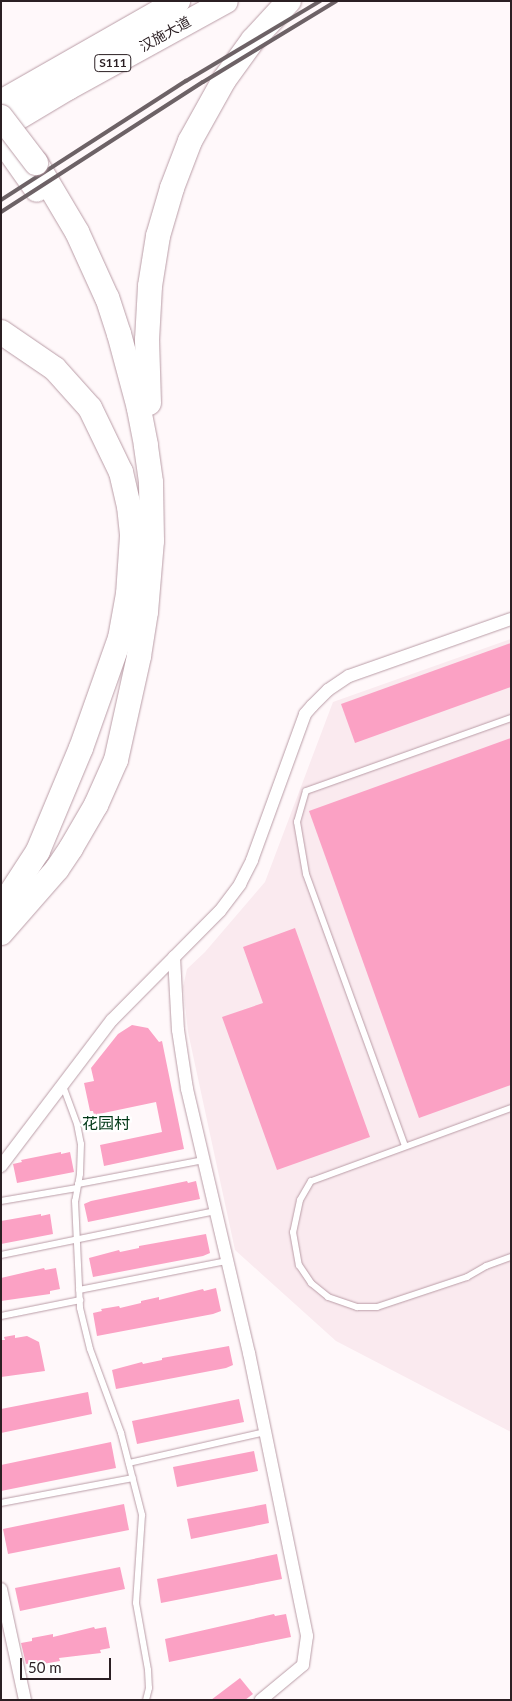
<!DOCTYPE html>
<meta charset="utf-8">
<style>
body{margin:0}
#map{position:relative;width:512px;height:1701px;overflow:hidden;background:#fff8fa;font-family:Lato,"Noto Sans SC",sans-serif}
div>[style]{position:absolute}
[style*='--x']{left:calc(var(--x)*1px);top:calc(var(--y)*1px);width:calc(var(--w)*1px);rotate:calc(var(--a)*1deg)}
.built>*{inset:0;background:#faeaef}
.building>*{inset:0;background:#fba1c4}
.roads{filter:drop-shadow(0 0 1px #ba9da7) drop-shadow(0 0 1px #ba9da7)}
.lane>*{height:6px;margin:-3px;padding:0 3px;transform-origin:3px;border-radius:3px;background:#fff}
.street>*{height:12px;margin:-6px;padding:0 6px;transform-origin:6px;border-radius:6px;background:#fff}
.highway>*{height:24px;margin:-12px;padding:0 12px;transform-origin:12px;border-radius:12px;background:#fff}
.rail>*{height:4px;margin:-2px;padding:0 2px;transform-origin:2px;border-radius:2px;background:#6d6266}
.bridges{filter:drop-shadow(0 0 1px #ba9da7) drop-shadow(0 0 1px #ba9da7)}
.highway-bridge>*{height:24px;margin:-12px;padding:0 12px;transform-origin:12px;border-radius:12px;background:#fff}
span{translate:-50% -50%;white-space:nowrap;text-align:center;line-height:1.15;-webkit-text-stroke:4.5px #fff;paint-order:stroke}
.shield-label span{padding:1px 4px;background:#fff;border:1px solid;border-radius:4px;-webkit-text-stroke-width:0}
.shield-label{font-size:12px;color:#2b1f23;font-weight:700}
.street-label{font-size:14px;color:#2b1f23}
.quarter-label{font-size:16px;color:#013817}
.frame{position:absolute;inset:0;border:2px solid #2b1f23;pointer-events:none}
.scale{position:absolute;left:20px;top:1658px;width:91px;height:22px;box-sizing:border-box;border:2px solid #2b1f23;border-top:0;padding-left:6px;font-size:15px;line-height:18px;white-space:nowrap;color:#2b1f23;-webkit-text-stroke:4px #fff;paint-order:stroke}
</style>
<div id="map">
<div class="built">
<div style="clip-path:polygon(511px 639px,511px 1432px,336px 1341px,235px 1250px,188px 1032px,183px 987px,187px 969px,205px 952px,265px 882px,333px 702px)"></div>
</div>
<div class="building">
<div style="clip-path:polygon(511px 643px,511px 687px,355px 743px,341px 704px)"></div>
<div style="clip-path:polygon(511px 738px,511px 1085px,419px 1118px,309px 811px)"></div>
<div style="clip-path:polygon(295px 928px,370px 1137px,277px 1170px,222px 1017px,263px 1003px,243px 947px)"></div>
<div style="clip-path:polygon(132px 1025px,148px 1028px,159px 1042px,162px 1041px,184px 1149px,104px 1166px,100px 1145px,162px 1132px,156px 1102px,94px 1115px,93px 1111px,90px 1111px,84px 1083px,94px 1081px,91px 1068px,118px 1034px)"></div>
<div style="clip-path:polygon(61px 1152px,61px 1154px,70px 1152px,74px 1172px,17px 1183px,13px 1164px,22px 1162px,21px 1160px)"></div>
<div style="clip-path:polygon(187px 1181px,188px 1183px,196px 1181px,200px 1199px,88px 1222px,84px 1204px,91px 1201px)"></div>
<div style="clip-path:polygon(41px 1214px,41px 1216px,50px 1214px,53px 1234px,1px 1244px,1px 1221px)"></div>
<div style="clip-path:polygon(206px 1234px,210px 1253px,203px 1256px,93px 1277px,89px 1258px,119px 1250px,120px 1252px,139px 1248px,139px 1246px)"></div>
<div style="clip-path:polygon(44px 1268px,45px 1270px,56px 1268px,60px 1289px,50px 1291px,50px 1294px,1px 1301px,1px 1278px)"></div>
<div style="clip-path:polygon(216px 1288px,221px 1311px,213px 1314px,97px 1336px,93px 1313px,102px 1311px,101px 1309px,119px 1306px,120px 1308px,141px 1303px,141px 1301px,159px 1297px,159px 1300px,203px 1289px,204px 1291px)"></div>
<div style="clip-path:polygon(15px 1335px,15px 1338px,27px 1336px,39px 1342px,45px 1371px,1px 1377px,1px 1340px,5px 1340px,4px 1337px)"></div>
<div style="clip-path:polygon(229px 1346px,233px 1365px,226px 1368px,116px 1389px,112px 1370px,142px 1362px,143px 1364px,162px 1360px,162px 1358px)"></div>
<div style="clip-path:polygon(88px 1392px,92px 1414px,1px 1433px,1px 1409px)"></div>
<div style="clip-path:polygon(239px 1399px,244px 1422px,137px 1444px,132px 1421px)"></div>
<div style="clip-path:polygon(111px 1442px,116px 1468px,1px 1491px,1px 1465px)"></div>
<div style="clip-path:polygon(254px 1451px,258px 1471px,177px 1487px,173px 1467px)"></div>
<div style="clip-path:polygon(124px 1504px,129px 1530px,8px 1554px,3px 1529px)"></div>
<div style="clip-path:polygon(266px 1504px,269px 1523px,191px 1539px,187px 1519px)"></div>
<div style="clip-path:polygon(277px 1554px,282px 1579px,161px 1603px,157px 1579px)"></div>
<div style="clip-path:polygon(120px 1567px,125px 1589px,20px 1611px,15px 1588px)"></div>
<div style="clip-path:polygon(274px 1614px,275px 1616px,286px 1614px,291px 1637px,169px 1662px,165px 1639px)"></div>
<div style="clip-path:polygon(94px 1627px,95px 1629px,106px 1627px,110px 1648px,100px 1650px,101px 1653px,59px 1658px,60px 1661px,37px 1665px,37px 1662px,26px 1664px,21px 1643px,32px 1641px,32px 1638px,53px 1634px,53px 1637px)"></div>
<div style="clip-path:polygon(240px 1678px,253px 1694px,245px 1700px,211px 1700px)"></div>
</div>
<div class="roads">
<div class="lane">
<div style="--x:63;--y:1086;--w:40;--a:69.8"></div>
<div style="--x:77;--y:1124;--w:20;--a:79"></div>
<div style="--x:81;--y:1144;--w:30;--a:92"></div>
<div style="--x:80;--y:1174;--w:27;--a:100"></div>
<div style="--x:75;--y:1201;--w:107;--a:87.3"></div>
<div style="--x:80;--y:1308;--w:42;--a:76.3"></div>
<div style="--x:90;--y:1349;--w:90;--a:69.7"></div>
<div style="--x:121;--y:1433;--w:85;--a:75.6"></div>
<div style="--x:142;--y:1515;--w:88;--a:93.9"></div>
<div style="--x:136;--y:1603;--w:68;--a:79.8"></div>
<div style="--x:148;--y:1670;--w:18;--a:87"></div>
<div style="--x:149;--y:1688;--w:12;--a:104"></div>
<div style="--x:511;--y:1108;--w:213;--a:159.9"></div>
<div style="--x:311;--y:1181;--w:22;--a:120"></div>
<div style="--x:300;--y:1200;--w:33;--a:102"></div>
<div style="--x:293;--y:1232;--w:34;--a:80"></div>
<div style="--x:299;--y:1265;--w:22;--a:56"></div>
<div style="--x:311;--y:1283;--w:22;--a:39"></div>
<div style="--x:328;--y:1297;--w:31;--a:19"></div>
<div style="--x:357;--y:1307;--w:20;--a:0"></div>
<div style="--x:377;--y:1307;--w:95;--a:-18.4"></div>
<div style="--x:467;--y:1277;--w:22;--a:-30"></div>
<div style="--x:486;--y:1266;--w:27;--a:-20"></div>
<div style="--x:405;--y:1146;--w:289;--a:-110"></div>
<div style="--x:306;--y:874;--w:53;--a:-99.8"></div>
<div style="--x:297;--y:822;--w:32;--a:-74"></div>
<div style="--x:306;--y:791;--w:218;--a:-19.6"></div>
<div style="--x:78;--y:1184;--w:128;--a:-10.8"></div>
<div style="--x:1;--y:1201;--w:77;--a:-9.7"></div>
<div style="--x:1;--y:1255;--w:219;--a:-11.6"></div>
<div style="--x:79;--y:1290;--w:151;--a:-11.1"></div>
<div style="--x:1;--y:1316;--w:81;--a:-11.4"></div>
<div style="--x:129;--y:1463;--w:139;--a:-12.8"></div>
<div style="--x:1;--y:1503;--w:134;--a:-10.7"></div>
</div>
<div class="street">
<div style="--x:174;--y:957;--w:73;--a:86.9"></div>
<div style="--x:178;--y:1030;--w:60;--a:81.3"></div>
<div style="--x:187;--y:1089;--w:271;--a:76.8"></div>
<div style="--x:249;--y:1353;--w:289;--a:78.4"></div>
<div style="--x:307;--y:1636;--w:29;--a:98"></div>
<div style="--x:303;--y:1665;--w:55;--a:140.2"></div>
<div style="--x:1;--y:1166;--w:183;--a:-52.8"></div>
<div style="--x:112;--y:1020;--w:153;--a:-45.3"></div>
<div style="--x:220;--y:911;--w:34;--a:-53"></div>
<div style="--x:240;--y:884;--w:27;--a:-63"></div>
<div style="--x:252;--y:860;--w:155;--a:-70"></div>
<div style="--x:305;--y:714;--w:11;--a:-49"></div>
<div style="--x:312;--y:706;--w:23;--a:-45"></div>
<div style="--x:328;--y:690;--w:25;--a:-34"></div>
<div style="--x:349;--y:676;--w:172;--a:-19.4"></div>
<div style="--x:1;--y:1589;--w:114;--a:77.8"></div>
</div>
<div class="highway">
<div style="--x:1;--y:102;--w:204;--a:-29.7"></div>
<div style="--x:1;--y:128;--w:78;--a:-30.8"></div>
<div style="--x:68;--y:88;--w:180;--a:-28.8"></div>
<div style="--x:1;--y:139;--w:62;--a:54.8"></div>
<div style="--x:1;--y:332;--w:65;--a:34.4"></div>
<div style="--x:55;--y:369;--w:52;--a:48.1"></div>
<div style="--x:90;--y:408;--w:71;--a:64.2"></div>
<div style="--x:121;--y:472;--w:35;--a:77"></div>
<div style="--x:129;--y:506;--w:30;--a:84"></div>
<div style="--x:132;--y:536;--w:58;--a:93.9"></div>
<div style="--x:128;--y:594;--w:45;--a:100.3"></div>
<div style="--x:120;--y:638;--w:117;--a:109.5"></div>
<div style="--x:81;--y:748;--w:112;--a:112.7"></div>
<div style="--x:38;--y:851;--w:68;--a:123"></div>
<div style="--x:149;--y:403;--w:63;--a:-91.8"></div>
<div style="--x:147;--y:340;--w:54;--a:-86.8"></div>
<div style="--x:150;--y:286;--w:51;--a:-80.9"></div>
<div style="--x:158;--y:236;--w:50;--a:-73.7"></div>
<div style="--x:172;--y:188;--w:50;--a:-69"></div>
<div style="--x:190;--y:141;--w:70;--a:-60.9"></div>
<div style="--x:224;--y:80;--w:49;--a:-54.1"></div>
<div style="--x:253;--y:40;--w:53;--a:-47.3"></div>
<div style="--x:1;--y:933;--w:85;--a:-48.8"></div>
<div style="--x:57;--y:869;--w:25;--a:-56"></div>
<div style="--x:71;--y:848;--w:50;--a:-59.8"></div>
<div style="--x:96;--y:805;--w:49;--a:-66"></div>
<div style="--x:116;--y:760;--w:107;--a:-77.5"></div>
<div style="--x:139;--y:656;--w:45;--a:-81"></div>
<div style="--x:146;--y:612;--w:71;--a:-85.2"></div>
<div style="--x:152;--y:541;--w:59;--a:-91"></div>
<div style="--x:151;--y:482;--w:37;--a:-98"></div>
<div style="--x:146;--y:445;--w:38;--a:-101"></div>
<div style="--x:139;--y:408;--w:77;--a:-105.1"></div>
<div style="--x:119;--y:334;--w:38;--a:-108"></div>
<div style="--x:107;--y:298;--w:72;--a:-114.4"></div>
<div style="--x:77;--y:232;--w:80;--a:-120.7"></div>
</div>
</div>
<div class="rail">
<div style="--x:1;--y:200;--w:220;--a:-32.8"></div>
<div style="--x:186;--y:81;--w:156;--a:-30.8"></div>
<div style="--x:1;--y:212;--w:240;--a:-32.8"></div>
<div style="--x:203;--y:82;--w:156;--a:-31.3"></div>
</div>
<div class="bridges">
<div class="highway-bridge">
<div style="--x:1;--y:117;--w:58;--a:52.7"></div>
</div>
</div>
<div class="shield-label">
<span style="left:113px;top:63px">S111</span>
</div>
<div class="street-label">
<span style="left:165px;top:34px;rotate:-29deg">汉施大道</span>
</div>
<div class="quarter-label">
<span style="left:106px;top:1123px">花园村</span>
</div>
<div class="frame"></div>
<div class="scale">50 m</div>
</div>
